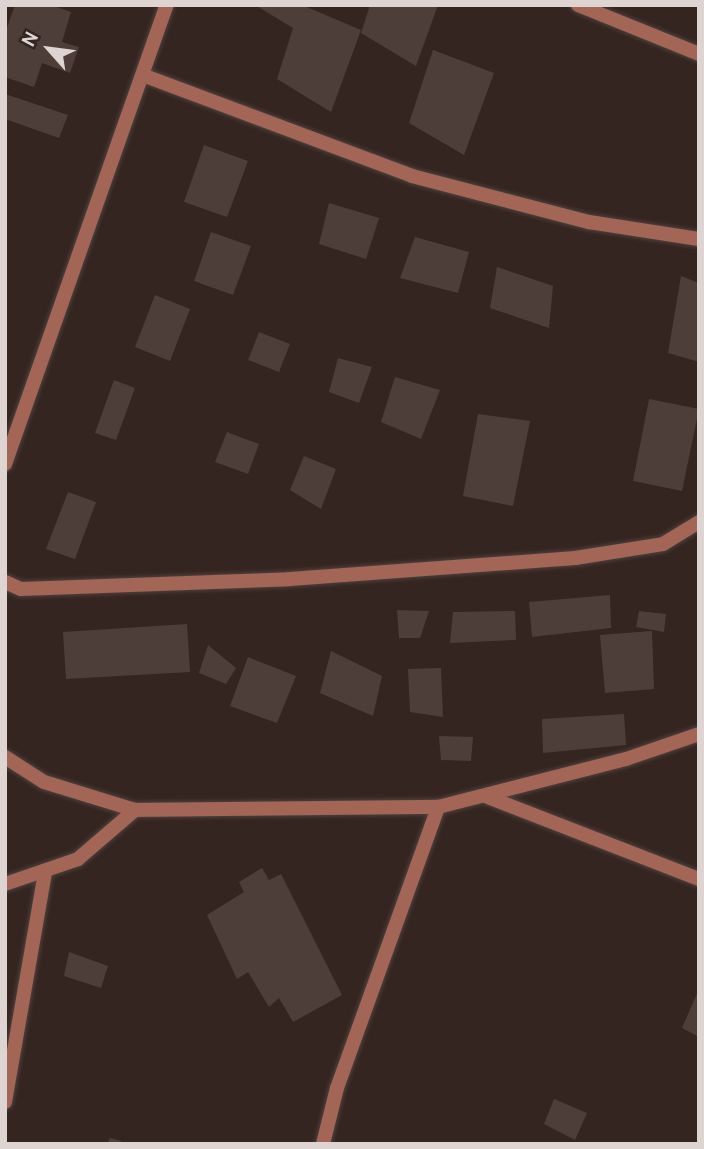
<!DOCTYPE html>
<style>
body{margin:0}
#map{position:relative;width:704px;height:1149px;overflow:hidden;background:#342521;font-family:Cabin,sans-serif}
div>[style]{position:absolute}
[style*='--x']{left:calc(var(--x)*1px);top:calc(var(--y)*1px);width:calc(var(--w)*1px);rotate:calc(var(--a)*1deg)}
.building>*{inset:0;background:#4e3e3a}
.roads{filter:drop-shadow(0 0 2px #4f413d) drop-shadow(0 0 2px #4f413d)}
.street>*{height:14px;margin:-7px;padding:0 7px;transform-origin:7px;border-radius:7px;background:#a26556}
span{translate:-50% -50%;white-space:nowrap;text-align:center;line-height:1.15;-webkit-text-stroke:7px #342521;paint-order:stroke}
.frame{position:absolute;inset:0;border:7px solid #ded4d1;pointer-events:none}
.north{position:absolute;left:14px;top:14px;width:70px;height:70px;-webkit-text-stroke:5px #342521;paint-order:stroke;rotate:298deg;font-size:19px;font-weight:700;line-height:28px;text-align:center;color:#ded4d1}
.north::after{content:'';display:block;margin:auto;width:24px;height:32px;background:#ded4d1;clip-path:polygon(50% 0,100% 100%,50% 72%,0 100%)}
</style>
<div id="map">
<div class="building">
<div style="clip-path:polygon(15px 5px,51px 5px,71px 12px,62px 42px,79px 47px,70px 73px,42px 63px,34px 87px,5px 77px,5px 33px)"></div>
<div style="clip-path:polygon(255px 5px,302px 5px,361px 30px,331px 112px,277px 79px,293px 28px)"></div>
<div style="clip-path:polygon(370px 5px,438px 5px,416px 66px,361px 33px)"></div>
<div style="clip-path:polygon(433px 50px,494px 73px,464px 155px,409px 123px)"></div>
<div style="clip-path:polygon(5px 94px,68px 115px,59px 138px,5px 119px)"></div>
<div style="clip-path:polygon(204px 145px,248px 161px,227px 217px,184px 202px)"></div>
<div style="clip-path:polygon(329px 203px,379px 218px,366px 259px,319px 244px)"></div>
<div style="clip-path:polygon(211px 232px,251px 246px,233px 295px,194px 281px)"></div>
<div style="clip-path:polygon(415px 237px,469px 252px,458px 293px,400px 278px)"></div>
<div style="clip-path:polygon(497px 267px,553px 286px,549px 328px,490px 308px)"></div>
<div style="clip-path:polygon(681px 276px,699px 283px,699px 362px,668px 353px)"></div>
<div style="clip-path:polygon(155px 295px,190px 309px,170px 361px,135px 347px)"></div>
<div style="clip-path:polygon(259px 332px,290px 344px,279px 372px,248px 360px)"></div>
<div style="clip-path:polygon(338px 358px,372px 367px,359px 403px,329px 392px)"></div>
<div style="clip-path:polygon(395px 377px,440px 390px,421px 439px,381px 422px)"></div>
<div style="clip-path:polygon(114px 380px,135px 388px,116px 440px,95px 433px)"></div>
<div style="clip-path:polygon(649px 399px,699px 409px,682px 491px,633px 481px)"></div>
<div style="clip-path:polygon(478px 414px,530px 421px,513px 506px,463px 496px)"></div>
<div style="clip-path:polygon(227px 432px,259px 444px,248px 474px,215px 462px)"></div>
<div style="clip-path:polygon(304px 456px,336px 469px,321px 509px,290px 490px)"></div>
<div style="clip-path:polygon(68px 492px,96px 502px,75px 559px,46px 549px)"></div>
<div style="clip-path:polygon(610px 595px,611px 628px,532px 637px,529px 602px)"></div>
<div style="clip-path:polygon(397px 610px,429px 611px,420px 638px,399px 638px)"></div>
<div style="clip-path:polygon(515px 611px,516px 640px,450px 643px,453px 612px)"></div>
<div style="clip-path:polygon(639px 611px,666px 614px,664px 632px,636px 627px)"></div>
<div style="clip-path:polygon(187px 624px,190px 672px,66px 679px,63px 632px)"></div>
<div style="clip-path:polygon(652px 631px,654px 689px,605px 693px,600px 635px)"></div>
<div style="clip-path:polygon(208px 645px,236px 668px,226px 684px,199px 673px)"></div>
<div style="clip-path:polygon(331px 651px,382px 676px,373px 716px,320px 693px)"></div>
<div style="clip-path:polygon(248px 657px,296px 676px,277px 723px,230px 706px)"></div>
<div style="clip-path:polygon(441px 668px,443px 717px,410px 712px,408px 669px)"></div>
<div style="clip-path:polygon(624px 714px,626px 745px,543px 753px,542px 719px)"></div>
<div style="clip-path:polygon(439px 736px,473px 737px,471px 761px,441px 760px)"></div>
<div style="clip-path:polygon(262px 868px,269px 880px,281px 874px,342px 995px,293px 1022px,279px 998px,269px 1007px,248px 972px,237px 979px,207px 915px,244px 892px,239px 882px)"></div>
<div style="clip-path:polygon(69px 952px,108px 966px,101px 988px,64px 976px)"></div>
<div style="clip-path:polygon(699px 989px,699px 1037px,682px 1028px)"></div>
<div style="clip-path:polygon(554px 1099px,587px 1113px,575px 1140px,544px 1124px)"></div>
<div style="clip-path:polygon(110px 1138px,121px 1141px,120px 1144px,107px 1144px)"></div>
</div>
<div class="roads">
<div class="street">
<div style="--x:578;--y:5;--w:131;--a:22"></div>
<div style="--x:145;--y:76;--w:285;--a:20.5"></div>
<div style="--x:412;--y:176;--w:183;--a:14.6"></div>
<div style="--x:589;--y:222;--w:111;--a:8.8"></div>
<div style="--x:5;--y:464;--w:487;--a:-70.6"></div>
<div style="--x:5;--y:582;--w:17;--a:24"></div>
<div style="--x:21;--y:589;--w:269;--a:-2.1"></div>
<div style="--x:290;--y:579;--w:286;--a:-4.2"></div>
<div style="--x:575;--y:558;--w:89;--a:-9"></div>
<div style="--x:663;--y:544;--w:42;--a:-31.4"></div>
<div style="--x:5;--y:757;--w:46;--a:32.7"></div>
<div style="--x:44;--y:782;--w:95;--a:17.1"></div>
<div style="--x:135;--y:810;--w:303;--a:-0.6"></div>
<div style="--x:438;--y:807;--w:194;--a:-14.3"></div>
<div style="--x:626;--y:759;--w:77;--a:-18.9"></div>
<div style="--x:485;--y:796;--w:230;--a:21.2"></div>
<div style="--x:5;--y:884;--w:77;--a:-18.9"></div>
<div style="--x:78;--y:859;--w:75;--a:-40.7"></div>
<div style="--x:5;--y:1102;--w:233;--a:-80.1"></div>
<div style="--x:323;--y:1144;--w:58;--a:-76"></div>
<div style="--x:337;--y:1088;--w:299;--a:-70.2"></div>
</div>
</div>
<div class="frame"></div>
<div class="north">N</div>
</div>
